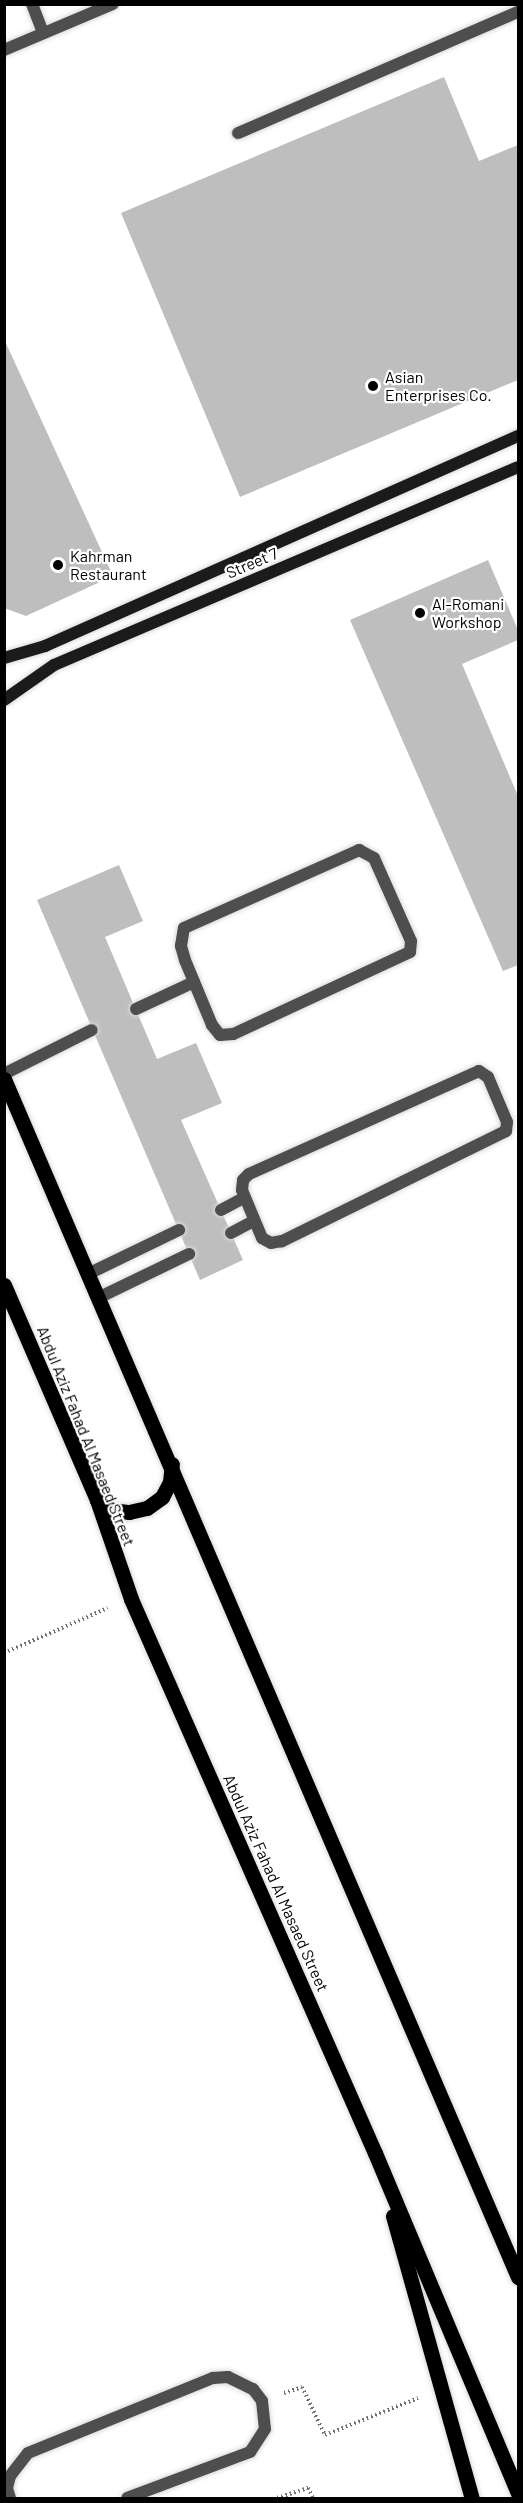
<!DOCTYPE html>
<style>
body{margin:0}
#map{position:relative;width:523px;height:2503px;overflow:hidden;background:#fff;font-family:Barlow,sans-serif}
div>[style]{position:absolute}
[style*='--x']{left:calc(var(--x)*1px);top:calc(var(--y)*1px);width:calc(var(--w)*1px);rotate:calc(var(--a)*1deg)}
.building>*{inset:0;background:#bebebe}
.path>*{height:4px;margin-top:-2px;transform-origin:0;background:repeating-linear-gradient(90deg,#707070 0 1.5px,transparent 0 4.5px)}
.roads{filter:drop-shadow(0 0 2px #dbdbdb) drop-shadow(0 0 2px #dbdbdb)}
.lane>*{height:12px;margin:-6px;padding:0 6px;transform-origin:6px;border-radius:6px;background:#4e4e4e}
.secondary>*{height:12px;margin:-6px;padding:0 6px;transform-origin:6px;border-radius:6px;background:#1b1b1b}
.primary>*{height:15px;margin:-7.5px;padding:0 7.5px;transform-origin:7.5px;border-radius:7.5px;background:#000}
.dots>*{width:16px;height:16px;translate:-50% -50%;box-sizing:border-box;border:3px solid #fff;border-radius:50%}
span{translate:-50% -50%;white-space:nowrap;text-align:center;line-height:1.15;-webkit-text-stroke:4.5px #fff;paint-order:stroke}
.poi-label{font-size:16px;color:#000}
.left{translate:0 -50%;text-align:left}
.street-label{font-size:16px;color:#000}
.frame{position:absolute;inset:0;border:6px solid #000;pointer-events:none}
</style>
<div id="map">
<div class="building">
<div style="clip-path:polygon(444px 77px,479px 161px,518px 145px,518px 380px,240px 497px,121px 213px)"></div>
<div style="clip-path:polygon(4px 339px,113px 576px,26px 616px,4px 608px)"></div>
<div style="clip-path:polygon(488px 560px,518px 630px,518px 640px,462px 664px,518px 796px,518px 965px,503px 971px,350px 620px)"></div>
<div style="clip-path:polygon(119px 865px,143px 921px,105px 937px,157px 1059px,196px 1043px,222px 1103px,181px 1120px,243px 1260px,200px 1280px,37px 900px)"></div>
</div>
<div class="path">
<div style="--x:4;--y:1653;--w:113;--a:-23.4"></div>
<div style="--x:284;--y:2393;--w:19;--a:-18"></div>
<div style="--x:302;--y:2387;--w:53;--a:64.4"></div>
<div style="--x:325;--y:2435;--w:100;--a:-21.7"></div>
<div style="--x:277;--y:2498;--w:33;--a:-18"></div>
<div style="--x:308;--y:2488;--w:11;--a:63"></div>
</div>
<div class="roads">
<div class="lane">
<div style="--x:32;--y:4;--w:31;--a:69"></div>
<div style="--x:4;--y:50;--w:118;--a:-22.9"></div>
<div style="--x:238;--y:133;--w:305;--a:-23.4"></div>
<div style="--x:359;--y:850;--w:17;--a:28"></div>
<div style="--x:374;--y:858;--w:91;--a:66"></div>
<div style="--x:411;--y:941;--w:11;--a:95"></div>
<div style="--x:410;--y:952;--w:195;--a:155.1"></div>
<div style="--x:233;--y:1034;--w:13;--a:176"></div>
<div style="--x:220;--y:1035;--w:13;--a:-129"></div>
<div style="--x:212;--y:1025;--w:70;--a:-112.6"></div>
<div style="--x:185;--y:960;--w:15;--a:-106"></div>
<div style="--x:181;--y:946;--w:18;--a:-81"></div>
<div style="--x:184;--y:928;--w:192;--a:-24"></div>
<div style="--x:136;--y:1009;--w:64;--a:-25"></div>
<div style="--x:479;--y:1071;--w:11;--a:34"></div>
<div style="--x:488;--y:1077;--w:49;--a:67.1"></div>
<div style="--x:507;--y:1122;--w:9;--a:96"></div>
<div style="--x:506;--y:1131;--w:250;--a:153.8"></div>
<div style="--x:282;--y:1241;--w:11;--a:170"></div>
<div style="--x:271;--y:1243;--w:10;--a:-151"></div>
<div style="--x:262;--y:1238;--w:52;--a:-112.6"></div>
<div style="--x:242;--y:1190;--w:10;--a:-84"></div>
<div style="--x:243;--y:1180;--w:8;--a:-45"></div>
<div style="--x:249;--y:1174;--w:252;--a:-24.1"></div>
<div style="--x:4;--y:1074;--w:98;--a:-26.6"></div>
<div style="--x:221;--y:1210;--w:26;--a:-28"></div>
<div style="--x:231;--y:1233;--w:26;--a:-28"></div>
<div style="--x:90;--y:1273;--w:99;--a:-25.8"></div>
<div style="--x:100;--y:1297;--w:99;--a:-25.8"></div>
<div style="--x:10;--y:2498;--w:10;--a:-107"></div>
<div style="--x:7;--y:2488;--w:12;--a:-76"></div>
<div style="--x:10;--y:2476;--w:29;--a:-52"></div>
<div style="--x:28;--y:2453;--w:200;--a:-22.1"></div>
<div style="--x:213;--y:2378;--w:15;--a:-4"></div>
<div style="--x:228;--y:2377;--w:28;--a:26"></div>
<div style="--x:253;--y:2389;--w:15;--a:53"></div>
<div style="--x:262;--y:2401;--w:28;--a:84"></div>
<div style="--x:265;--y:2429;--w:27;--a:123"></div>
<div style="--x:250;--y:2452;--w:131;--a:159.5"></div>
</div>
<div class="secondary">
<div style="--x:4;--y:658;--w:43;--a:-16.3"></div>
<div style="--x:45;--y:646;--w:518;--a:-23.94"></div>
<div style="--x:4;--y:700;--w:61;--a:-35"></div>
<div style="--x:54;--y:665;--w:504;--a:-23.11"></div>
</div>
<div class="primary">
<div style="--x:4;--y:1079;--w:1304;--a:66.78"></div>
<div style="--x:4;--y:1285;--w:234;--a:66.6"></div>
<div style="--x:97;--y:1500;--w:105;--a:71"></div>
<div style="--x:131;--y:1599;--w:605;--a:66.23"></div>
<div style="--x:375;--y:2153;--w:370;--a:67.2"></div>
<div style="--x:97;--y:1500;--w:18;--a:34"></div>
<div style="--x:112;--y:1510;--w:17;--a:7"></div>
<div style="--x:129;--y:1512;--w:18;--a:-13"></div>
<div style="--x:147;--y:1508;--w:19;--a:-36"></div>
<div style="--x:162;--y:1497;--w:17;--a:-62"></div>
<div style="--x:170;--y:1482;--w:18;--a:-84"></div>
<div style="--x:393;--y:2216;--w:293;--a:74.4"></div>
</div>
</div>
<div class="dots">
<div style="left:373px;top:386px;background:#000"></div>
<div style="left:58px;top:565px;background:#000"></div>
<div style="left:420px;top:613px;background:#000"></div>
</div>
<div class="poi-label">
<span class="left" style="left:385px;top:386px">Asian<br>Enterprises Co.</span>
<span class="left" style="left:70px;top:565px">Kahrman<br>Restaurant</span>
<span class="left" style="left:432px;top:613px">Al-Romani<br>Workshop</span>
</div>
<div class="street-label">
<span style="left:252px;top:563px;rotate:-23deg">Street 7</span>
<span style="left:86px;top:1436px;rotate:68deg">Abdul Aziz Fahad Al Masaed Street</span>
<span style="left:276px;top:1883px;rotate:66deg">Abdul Aziz Fahad Al Masaed Street</span>
</div>
<div class="frame"></div>
</div>
